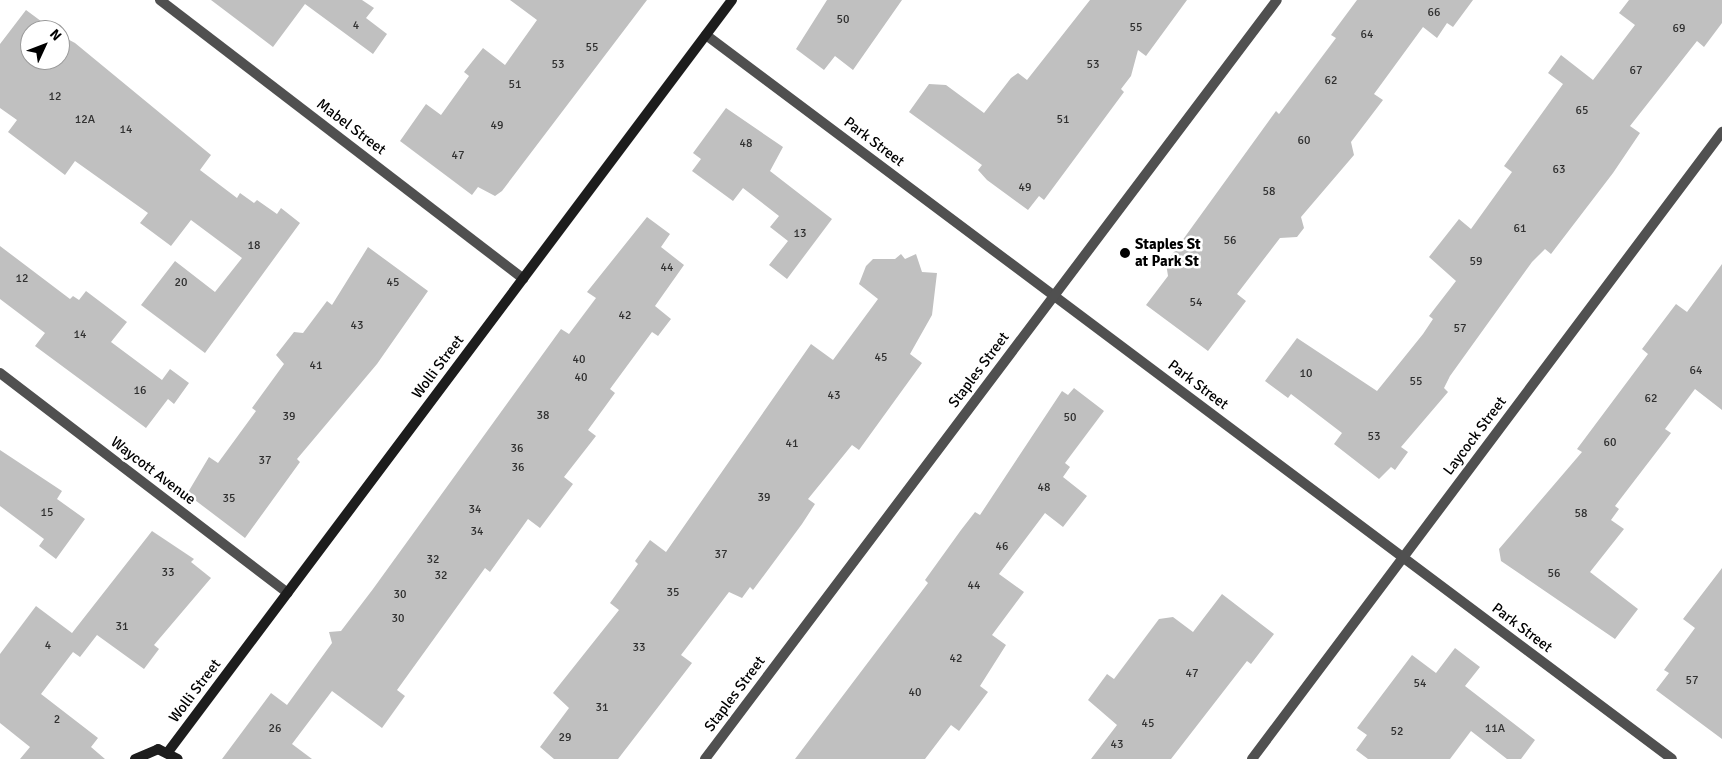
<!DOCTYPE html>
<style>
body{margin:0}
#map{position:relative;width:1722px;height:759px;overflow:hidden;background:#fff;font-family:Signika,sans-serif}
div>[style]{position:absolute}
[style*='--x']{left:calc(var(--x)*1px);top:calc(var(--y)*1px);width:calc(var(--w)*1px);rotate:calc(var(--a)*1deg)}
.building>*{inset:0;background:#c0c0c0}
.street>*{height:10px;margin:-5px;padding:0 5px;transform-origin:5px;border-radius:5px;background:#505050}
.secondary>*{height:10px;margin:-5px;padding:0 5px;transform-origin:5px;border-radius:5px;background:#1d1d1d}
.dots>*{width:14px;height:14px;translate:-50% -50%;box-sizing:border-box;border:2px solid #fff;border-radius:50%}
span{translate:-50% -50%;white-space:nowrap;text-align:center;line-height:1.15;-webkit-text-stroke:5px #fff;paint-order:stroke}
.number-label{font-size:12px;color:#303030}
.number-label span{-webkit-text-stroke-width:0}
.street-label{font-size:15px;color:#000}
.poi-label{font-size:15px;color:#000;font-weight:700}
.left{translate:0 -50%;text-align:left}
.north{position:absolute;left:20px;top:20px;width:50px;height:50px;box-sizing:border-box;background:#fff;border:1px solid #999;border-radius:50%;rotate:47deg;font-size:14px;font-weight:700;line-height:20px;text-align:center;color:#000}
.north::after{content:'';display:block;margin:auto;width:18px;height:22px;background:#000;clip-path:polygon(50% 0,100% 100%,50% 72%,0 100%)}
</style>
<div id="map">
<div class="building">
<div style="clip-path:polygon(211px 0,362px 0,374px 8px,366px 18px,387px 34px,373px 54px,305px 4px,273px 47px)"></div>
<div style="clip-path:polygon(510px 0,647px 0,502px 191px,495px 196px,478px 187px,472px 195px,400px 141px,426px 104px,441px 115px,469px 76px,464px 72px,483px 48px,505px 65px,537px 20px)"></div>
<div style="clip-path:polygon(827px 0,902px 0,853px 70px,835px 56px,824px 70px,796px 49px)"></div>
<div style="clip-path:polygon(1090px 0,1187px 0,1146px 56px,1138px 50px,1131px 76px,1121px 89px,1124px 92px,1044px 200px,1039px 196px,1028px 210px,987px 180px,978px 170px,982px 165px,909px 112px,929px 84px,946px 85px,984px 113px,1011px 78px,1018px 73px,1027px 80px)"></div>
<div style="clip-path:polygon(1357px 0,1473px 0,1453px 27px,1447px 23px,1437px 38px,1423px 27px,1374px 94px,1383px 100px,1351px 142px,1354px 155px,1301px 217px,1304px 228px,1297px 237px,1280px 238px,1237px 294px,1246px 301px,1208px 351px,1146px 305px,1168px 276px,1166px 263px,1276px 111px,1279px 114px,1336px 38px,1331px 35px)"></div>
<div style="clip-path:polygon(1629px 0,1722px 0,1722px 23px,1704px 47px,1697px 41px,1630px 126px,1640px 133px,1613px 173px,1551px 254px,1545px 249px,1532px 262px,1450px 376px,1444px 388px,1448px 392px,1401px 447px,1408px 452px,1395px 470px,1391px 467px,1379px 479px,1334px 444px,1342px 433px,1291px 394px,1288px 398px,1265px 381px,1297px 338px,1377px 391px,1423px 334px,1433px 319px,1429px 316px,1456px 281px,1429px 257px,1459px 219px,1471px 229px,1512px 172px,1504px 166px,1563px 84px,1548px 73px,1561px 55px,1593px 80px,1635px 25px,1619px 13px)"></div>
<div style="clip-path:polygon(26px 10px,53px 30px,30px 30px,30px 60px,60px 60px,60px 35px,75px 43px,211px 155px,200px 170px,237px 198px,240px 193px,254px 203px,257px 200px,277px 214px,281px 208px,300px 223px,205px 353px,141px 305px,175px 261px,215px 292px,242px 258px,191px 220px,171px 246px,140px 223px,148px 213px,75px 161px,65px 175px,8px 132px,17px 120px,0 108px,0 44px)"></div>
<div style="clip-path:polygon(726px 108px,783px 147px,770px 171px,832px 219px,787px 279px,769px 265px,788px 241px,770px 227px,779px 216px,743px 188px,733px 201px,692px 171px,701px 159px,693px 153px)"></div>
<div style="clip-path:polygon(647px 217px,670px 234px,661px 247px,684px 265px,655px 306px,671px 319px,658px 336px,652px 332px,610px 389px,615px 393px,588px 430px,596px 436px,564px 477px,573px 484px,540px 528px,528px 519px,490px 572px,485px 568px,397px 690px,405px 696px,382px 728px,332px 691px,292px 744px,312px 759px,222px 759px,271px 693px,287px 705px,332px 643px,329px 632px,341px 631px,373px 589px,561px 329px,569px 334px,596px 298px,587px 292px)"></div>
<div style="clip-path:polygon(0 246px,70px 299px,73px 296px,79px 300px,86px 291px,127px 322px,111px 342px,162px 380px,170px 369px,189px 383px,174px 404px,168px 399px,146px 428px,35px 346px,45px 333px,0 299px)"></div>
<div style="clip-path:polygon(368px 247px,428px 291px,377px 364px,297px 459px,300px 462px,245px 538px,187px 494px,209px 457px,218px 463px,256px 411px,252px 408px,284px 364px,276px 355px,294px 332px,303px 333px,327px 301px,332px 305px)"></div>
<div style="clip-path:polygon(901px 254px,905px 259px,916px 254px,922px 272px,937px 273px,932px 315px,910px 354px,922px 363px,859px 450px,852px 445px,808px 499px,815px 504px,802px 524px,753px 590px,750px 587px,742px 598px,729px 592px,681px 655px,692px 663px,618px 759px,554px 759px,540px 747px,569px 708px,553px 693px,619px 610px,610px 603px,638px 564px,635px 561px,650px 540px,666px 552px,811px 344px,833px 360px,878px 299px,859px 284px,866px 266px,873px 259px,895px 259px)"></div>
<div style="clip-path:polygon(1722px 264px,1722px 410px,1695px 389px,1665px 429px,1671px 433px,1615px 506px,1619px 509px,1611px 520px,1624px 529px,1590px 572px,1638px 609px,1615px 639px,1501px 561px,1499px 549px,1582px 452px,1577px 449px,1648px 354px,1642px 349px,1676px 304px,1687px 312px)"></div>
<div style="clip-path:polygon(1074px 388px,1104px 411px,1065px 463px,1070px 467px,1063px 477px,1087px 496px,1063px 527px,1045px 513px,999px 574px,1024px 592px,992px 635px,1006px 645px,980px 686px,988px 692px,959px 731px,951px 725px,925px 759px,795px 759px,928px 583px,925px 580px,961px 530px,975px 512px,980px 515px,1062px 391px,1068px 395px)"></div>
<div style="clip-path:polygon(0 450px,62px 491px,57px 499px,85px 519px,56px 559px,39px 546px,44px 539px,0 506px)"></div>
<div style="clip-path:polygon(152px 531px,194px 559px,191px 562px,211px 578px,154px 645px,159px 649px,144px 669px,97px 635px,80px 657px,73px 652px,41px 694px,98px 738px,91px 747px,105px 759px,20px 759px,30px 747px,0 723px,0 654px,36px 606px,72px 633px)"></div>
<div style="clip-path:polygon(1722px 568px,1722px 739px,1656px 690px,1669px 673px,1664px 670px,1695px 628px,1683px 619px)"></div>
<div style="clip-path:polygon(1222px 594px,1274px 634px,1251px 664px,1247px 661px,1171px 759px,1091px 759px,1117px 725px,1088px 700px,1107px 674px,1114px 679px,1159px 619px,1173px 617px,1193px 632px)"></div>
<div style="clip-path:polygon(1455px 648px,1480px 667px,1465px 686px,1535px 740px,1521px 759px,1507px 759px,1471px 731px,1450px 759px,1368px 759px,1356px 750px,1367px 735px,1357px 728px,1412px 655px,1436px 673px)"></div>
</div>
<div class="street">
<div style="--x:160;--y:0;--w:458;--a:37.5"></div>
<div style="--x:706;--y:35;--w:1207;--a:36.85"></div>
<div style="--x:0;--y:373;--w:362;--a:37.4"></div>
<div style="--x:705;--y:759;--w:950;--a:-53"></div>
<div style="--x:1252;--y:759;--w:784;--a:-53.14"></div>
</div>
<div class="secondary">
<div style="--x:168;--y:752;--w:940;--a:-53.13"></div>
<div style="--x:135;--y:759;--w:25;--a:-23"></div>
<div style="--x:158;--y:749;--w:22;--a:27"></div>
</div>
<div class="dots">
<div style="left:1125px;top:253px;background:#000"></div>
</div>
<div class="number-label">
<span style="left:1434px;top:13px">66</span>
<span style="left:843px;top:20px">50</span>
<span style="left:356px;top:26px">4</span>
<span style="left:1136px;top:28px">55</span>
<span style="left:1679px;top:29px">69</span>
<span style="left:1367px;top:35px">64</span>
<span style="left:592px;top:48px">55</span>
<span style="left:558px;top:65px">53</span>
<span style="left:1093px;top:65px">53</span>
<span style="left:1636px;top:71px">67</span>
<span style="left:1331px;top:81px">62</span>
<span style="left:515px;top:85px">51</span>
<span style="left:55px;top:97px">12</span>
<span style="left:1582px;top:111px">65</span>
<span style="left:85px;top:120px">12A</span>
<span style="left:1063px;top:120px">51</span>
<span style="left:497px;top:126px">49</span>
<span style="left:126px;top:130px">14</span>
<span style="left:1304px;top:141px">60</span>
<span style="left:746px;top:144px">48</span>
<span style="left:458px;top:156px">47</span>
<span style="left:1559px;top:170px">63</span>
<span style="left:1025px;top:188px">49</span>
<span style="left:1269px;top:192px">58</span>
<span style="left:1520px;top:229px">61</span>
<span style="left:800px;top:234px">13</span>
<span style="left:1230px;top:241px">56</span>
<span style="left:254px;top:246px">18</span>
<span style="left:1476px;top:262px">59</span>
<span style="left:667px;top:268px">44</span>
<span style="left:22px;top:279px">12</span>
<span style="left:181px;top:283px">20</span>
<span style="left:393px;top:283px">45</span>
<span style="left:1196px;top:303px">54</span>
<span style="left:625px;top:316px">42</span>
<span style="left:357px;top:326px">43</span>
<span style="left:1460px;top:329px">57</span>
<span style="left:80px;top:335px">14</span>
<span style="left:881px;top:358px">45</span>
<span style="left:579px;top:360px">40</span>
<span style="left:316px;top:366px">41</span>
<span style="left:1696px;top:371px">64</span>
<span style="left:1306px;top:374px">10</span>
<span style="left:581px;top:378px">40</span>
<span style="left:1416px;top:382px">55</span>
<span style="left:140px;top:391px">16</span>
<span style="left:834px;top:396px">43</span>
<span style="left:1651px;top:399px">62</span>
<span style="left:543px;top:416px">38</span>
<span style="left:289px;top:417px">39</span>
<span style="left:1070px;top:418px">50</span>
<span style="left:1374px;top:437px">53</span>
<span style="left:1610px;top:443px">60</span>
<span style="left:792px;top:444px">41</span>
<span style="left:517px;top:449px">36</span>
<span style="left:265px;top:461px">37</span>
<span style="left:518px;top:468px">36</span>
<span style="left:1044px;top:488px">48</span>
<span style="left:764px;top:498px">39</span>
<span style="left:229px;top:499px">35</span>
<span style="left:475px;top:510px">34</span>
<span style="left:47px;top:513px">15</span>
<span style="left:1581px;top:514px">58</span>
<span style="left:477px;top:532px">34</span>
<span style="left:1002px;top:547px">46</span>
<span style="left:721px;top:555px">37</span>
<span style="left:433px;top:560px">32</span>
<span style="left:168px;top:573px">33</span>
<span style="left:1554px;top:574px">56</span>
<span style="left:441px;top:576px">32</span>
<span style="left:974px;top:586px">44</span>
<span style="left:673px;top:593px">35</span>
<span style="left:400px;top:595px">30</span>
<span style="left:398px;top:619px">30</span>
<span style="left:122px;top:627px">31</span>
<span style="left:48px;top:646px">4</span>
<span style="left:639px;top:648px">33</span>
<span style="left:956px;top:659px">42</span>
<span style="left:1192px;top:674px">47</span>
<span style="left:1692px;top:681px">57</span>
<span style="left:1420px;top:684px">54</span>
<span style="left:915px;top:693px">40</span>
<span style="left:602px;top:708px">31</span>
<span style="left:57px;top:720px">2</span>
<span style="left:1148px;top:724px">45</span>
<span style="left:275px;top:729px">26</span>
<span style="left:1495px;top:729px">11A</span>
<span style="left:1397px;top:732px">52</span>
<span style="left:565px;top:738px">29</span>
<span style="left:1117px;top:745px">43</span>
</div>
<div class="street-label">
<span style="left:351px;top:127px;rotate:37deg">Mabel Street</span>
<span style="left:874px;top:142px;rotate:37deg">Park Street</span>
<span style="left:438px;top:367px;rotate:-53deg">Wolli Street</span>
<span style="left:979px;top:370px;rotate:-53deg">Staples Street</span>
<span style="left:1198px;top:385px;rotate:37deg">Park Street</span>
<span style="left:1475px;top:436px;rotate:-53deg">Laycock Street</span>
<span style="left:153px;top:471px;rotate:37deg">Waycott Avenue</span>
<span style="left:1522px;top:628px;rotate:37deg">Park Street</span>
<span style="left:195px;top:691px;rotate:-53deg">Wolli Street</span>
<span style="left:735px;top:694px;rotate:-53deg">Staples Street</span>
</div>
<div class="poi-label">
<span class="left" style="left:1135px;top:253px">Staples St<br>at Park St</span>
</div>
<div class="north">N</div>
</div>
